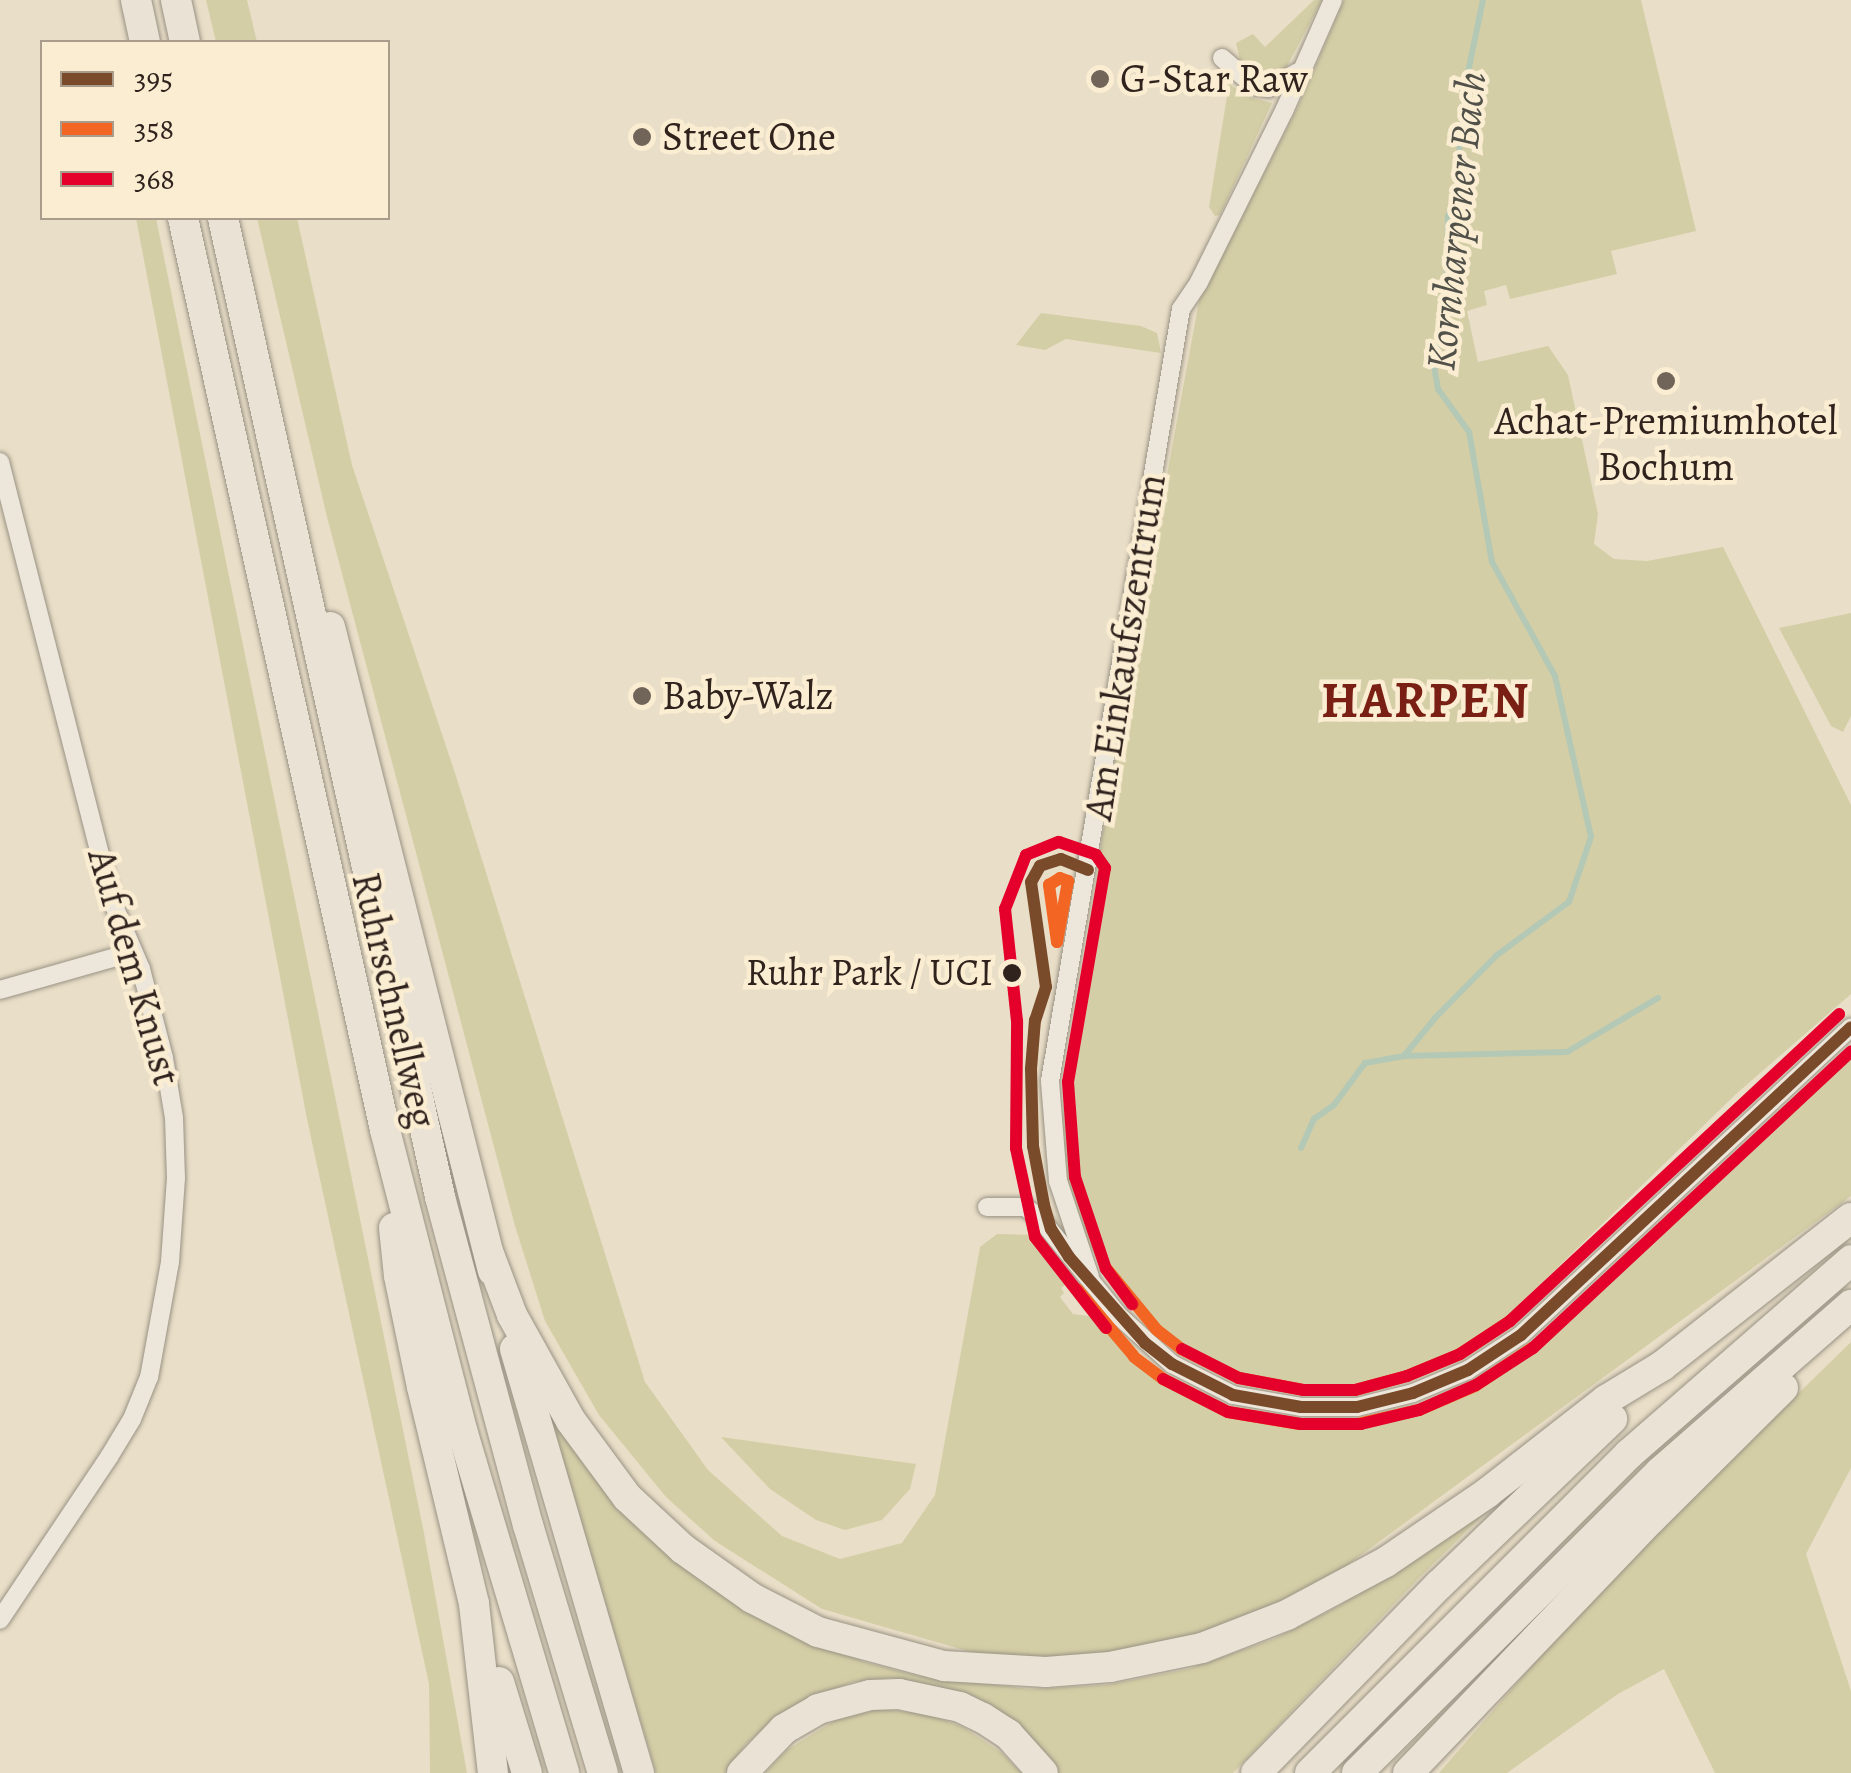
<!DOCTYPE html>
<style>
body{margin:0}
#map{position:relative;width:1851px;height:1773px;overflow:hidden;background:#e9dec7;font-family:Alegreya,serif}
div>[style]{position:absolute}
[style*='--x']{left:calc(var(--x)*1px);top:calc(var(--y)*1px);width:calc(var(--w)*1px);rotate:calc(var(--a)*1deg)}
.green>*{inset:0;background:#d4cea6}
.stream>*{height:6px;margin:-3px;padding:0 3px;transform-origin:3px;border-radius:3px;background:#b4c8b6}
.roads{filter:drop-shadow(0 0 2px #999284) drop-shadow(0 0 2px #999284)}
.minor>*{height:18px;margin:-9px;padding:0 9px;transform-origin:9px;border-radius:9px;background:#ece6db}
.motorway>*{height:30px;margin:-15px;padding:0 15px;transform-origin:15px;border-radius:15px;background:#e9e2d5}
.bus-1>*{height:12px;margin:-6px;padding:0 6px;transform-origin:6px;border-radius:6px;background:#7a4b2a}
.bus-2>*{height:12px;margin:-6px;padding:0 6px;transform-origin:6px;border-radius:6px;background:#f26522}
.bus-3>*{height:12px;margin:-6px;padding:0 6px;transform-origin:6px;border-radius:6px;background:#e4002b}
.dots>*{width:28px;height:28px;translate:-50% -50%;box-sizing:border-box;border:5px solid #faedd2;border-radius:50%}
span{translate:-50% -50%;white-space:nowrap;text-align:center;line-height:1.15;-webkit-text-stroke:9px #faedd2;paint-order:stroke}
.bus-label{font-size:38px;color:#30221d}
.right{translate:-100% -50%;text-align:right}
.poi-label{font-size:40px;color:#30221d}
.left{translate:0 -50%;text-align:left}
.street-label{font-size:40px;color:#30221d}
.water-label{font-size:42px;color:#515149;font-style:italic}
.district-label{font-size:50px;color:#7a1f14;font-weight:700;letter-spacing:2.5px}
.legend{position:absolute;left:40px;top:40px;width:350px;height:180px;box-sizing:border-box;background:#faedd2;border:2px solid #a99c8a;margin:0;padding:12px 18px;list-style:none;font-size:30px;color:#30221d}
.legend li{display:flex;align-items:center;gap:20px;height:50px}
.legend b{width:50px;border:2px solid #a99c8a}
</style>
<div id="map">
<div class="green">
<div style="clip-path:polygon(206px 0,247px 0,257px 42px,216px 42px)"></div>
<div style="clip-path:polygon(1314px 0,1322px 0,1285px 70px,1260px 78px,1241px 65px,1236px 43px,1253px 34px,1265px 47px)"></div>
<div style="clip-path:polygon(1344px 0,1641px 0,1696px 231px,1611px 251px,1617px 274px,1510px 299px,1506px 285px,1484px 291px,1487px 305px,1467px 311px,1478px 362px,1548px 346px,1568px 375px,1598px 514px,1594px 544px,1614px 559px,1647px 561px,1723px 547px,1851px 805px,1851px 994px,1736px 1094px,1486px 1337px,1410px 1377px,1356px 1393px,1302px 1393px,1226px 1373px,1179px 1349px,1129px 1304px,1087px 1242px,1068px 1185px,1061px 1136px,1065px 1081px,1112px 774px,1199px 301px,1299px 105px)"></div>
<div style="clip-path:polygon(1229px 84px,1248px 97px,1272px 103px,1220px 215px,1215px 216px,1209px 207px)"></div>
<div style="clip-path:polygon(136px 218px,156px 218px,424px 1533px,467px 1773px,430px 1773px,429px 1684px,307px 1119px)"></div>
<div style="clip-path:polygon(257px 218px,297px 218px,352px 465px,455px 773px,645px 1382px,708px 1470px,782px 1536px,840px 1559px,902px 1543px,935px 1495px,980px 1247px,997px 1234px,1034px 1235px,1070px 1281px,1061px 1288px,1064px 1293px,1060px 1297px,1073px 1314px,1095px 1317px,1129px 1357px,1174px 1389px,1217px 1409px,1283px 1425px,1334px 1427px,1427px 1409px,1514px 1363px,1851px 1059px,1851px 1196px,1346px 1566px,1244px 1621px,1130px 1654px,1009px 1663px,822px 1609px,715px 1541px,666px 1497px,599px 1415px,545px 1321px,515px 1226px,327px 517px)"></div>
<div style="clip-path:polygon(1041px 313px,1141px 326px,1157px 333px,1161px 353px,1066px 339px,1045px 350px,1016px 345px)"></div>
<div style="clip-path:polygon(1851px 613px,1851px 716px,1843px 732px,1831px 726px,1779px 628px)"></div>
<div style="clip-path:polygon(1851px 1342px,1851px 1468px,1806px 1554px,1851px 1691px,1851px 1773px,1715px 1773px,1664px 1669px,1618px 1694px,1507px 1773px,1439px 1773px,1601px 1586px)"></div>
<div style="clip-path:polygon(545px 1402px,793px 1631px,864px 1662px,918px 1676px,1030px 1689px,1106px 1685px,1188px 1669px,1274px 1639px,1339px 1606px,1402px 1564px,1533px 1466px,1416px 1581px,1233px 1773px,1057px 1773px,982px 1703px,940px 1687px,891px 1678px,852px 1682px,780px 1714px,746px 1744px,725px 1773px,656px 1773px)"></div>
<div style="clip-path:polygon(721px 1437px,916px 1464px,910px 1489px,882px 1520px,845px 1530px,816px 1520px,770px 1489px)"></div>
<div style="clip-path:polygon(878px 1709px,928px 1714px,963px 1727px,1002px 1753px,1021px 1773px,765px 1773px,787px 1750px,834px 1721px)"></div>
</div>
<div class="stream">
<div style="--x:1404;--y:1056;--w:49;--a:-50.8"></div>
<div style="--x:1435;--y:1018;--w:88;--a:-45.5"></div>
<div style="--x:1497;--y:955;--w:89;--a:-36.4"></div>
<div style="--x:1569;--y:902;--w:69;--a:-71.3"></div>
<div style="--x:1591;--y:837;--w:165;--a:-102.6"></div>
<div style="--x:1555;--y:676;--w:130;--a:-118.9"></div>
<div style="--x:1492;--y:562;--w:132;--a:-100"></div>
<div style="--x:1469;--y:432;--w:53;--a:-125.8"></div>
<div style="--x:1438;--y:389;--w:22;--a:-100"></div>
<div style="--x:1434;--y:367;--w:96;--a:-82.2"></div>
<div style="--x:1447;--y:272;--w:55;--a:-89"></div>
<div style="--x:1448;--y:217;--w:39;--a:-71"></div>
<div style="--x:1461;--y:180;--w:18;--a:-99"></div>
<div style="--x:1458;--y:162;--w:85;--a:-84"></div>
<div style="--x:1467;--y:77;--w:79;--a:-78.3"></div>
<div style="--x:1301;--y:1148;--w:32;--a:-66"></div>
<div style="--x:1314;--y:1119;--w:24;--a:-35"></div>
<div style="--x:1334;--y:1105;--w:52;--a:-53.6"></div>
<div style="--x:1365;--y:1063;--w:40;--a:-10"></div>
<div style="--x:1404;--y:1056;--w:163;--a:-1.4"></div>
<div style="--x:1567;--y:1052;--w:106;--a:-30.7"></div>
</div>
<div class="roads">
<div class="minor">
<div style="--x:1222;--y:58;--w:43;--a:41.2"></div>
<div style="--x:1254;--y:86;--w:15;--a:8"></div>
<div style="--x:1269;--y:88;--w:33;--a:-29"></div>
<div style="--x:0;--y:462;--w:453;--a:75.7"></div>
<div style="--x:112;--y:901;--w:74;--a:66.9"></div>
<div style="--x:141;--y:969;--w:92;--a:75.5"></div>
<div style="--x:164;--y:1058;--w:61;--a:80.5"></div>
<div style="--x:174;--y:1118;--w:60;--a:88.1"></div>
<div style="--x:176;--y:1178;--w:84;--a:94.1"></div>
<div style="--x:170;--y:1262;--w:117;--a:100.3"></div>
<div style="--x:149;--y:1377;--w:45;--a:112"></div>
<div style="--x:132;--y:1419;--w:44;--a:121.2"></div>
<div style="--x:109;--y:1457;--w:196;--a:123.8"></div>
<div style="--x:0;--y:990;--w:138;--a:-15.9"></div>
<div style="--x:987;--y:1207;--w:38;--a:0"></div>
<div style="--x:1025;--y:1207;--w:19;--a:36"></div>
<div style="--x:1040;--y:1218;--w:126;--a:51.1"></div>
<div style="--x:1119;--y:1316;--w:72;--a:42.2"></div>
<div style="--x:1172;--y:1364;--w:68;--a:26.9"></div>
<div style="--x:1233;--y:1395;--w:69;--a:10"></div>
<div style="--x:1301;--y:1407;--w:56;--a:0"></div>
<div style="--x:1357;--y:1407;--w:58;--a:-14"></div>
<div style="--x:1413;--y:1393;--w:60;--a:-22.7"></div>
<div style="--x:1468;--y:1370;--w:64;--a:-33.4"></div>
<div style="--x:1521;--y:1335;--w:451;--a:-43"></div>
<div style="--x:1090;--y:1277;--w:101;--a:-108.4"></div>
<div style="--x:1058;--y:1181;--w:100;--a:-94.6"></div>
<div style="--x:1050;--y:1081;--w:783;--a:-80.37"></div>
<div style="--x:1181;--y:309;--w:32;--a:-56"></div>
<div style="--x:1199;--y:282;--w:193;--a:-63.6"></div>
<div style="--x:1285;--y:109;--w:119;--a:-66.2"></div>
</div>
<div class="motorway">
<div style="--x:136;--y:0;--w:43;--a:77.9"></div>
<div style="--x:176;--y:0;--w:43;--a:77.9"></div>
<div style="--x:183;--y:218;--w:934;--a:77.51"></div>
<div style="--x:385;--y:1130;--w:310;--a:75.6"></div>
<div style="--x:462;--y:1430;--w:358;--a:73.4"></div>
<div style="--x:223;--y:218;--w:1003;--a:77.5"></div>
<div style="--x:440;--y:1197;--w:340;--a:75"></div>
<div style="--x:528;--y:1525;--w:259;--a:73.2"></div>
<div style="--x:330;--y:627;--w:664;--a:75.8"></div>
<div style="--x:394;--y:1228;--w:48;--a:84.1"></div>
<div style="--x:399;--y:1276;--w:113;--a:78.3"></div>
<div style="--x:422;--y:1387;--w:223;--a:76.5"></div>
<div style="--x:474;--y:1604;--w:170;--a:83.6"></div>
<div style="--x:489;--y:1254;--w:65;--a:69.3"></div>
<div style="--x:512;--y:1315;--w:121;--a:60.9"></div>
<div style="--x:571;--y:1421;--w:94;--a:53.6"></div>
<div style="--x:627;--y:1497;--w:76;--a:42.9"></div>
<div style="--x:683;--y:1549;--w:85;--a:35.4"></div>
<div style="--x:752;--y:1598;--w:74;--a:27.3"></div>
<div style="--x:818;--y:1632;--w:131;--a:15.1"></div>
<div style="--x:944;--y:1666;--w:102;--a:3.4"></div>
<div style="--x:1046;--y:1672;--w:64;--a:-4.5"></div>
<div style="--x:1110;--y:1667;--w:94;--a:-11.7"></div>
<div style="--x:1202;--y:1648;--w:91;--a:-21.2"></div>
<div style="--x:1287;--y:1615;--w:112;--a:-28.2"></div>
<div style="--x:1386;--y:1562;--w:122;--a:-34.3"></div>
<div style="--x:1487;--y:1493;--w:151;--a:-38"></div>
<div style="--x:1606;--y:1400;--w:66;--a:-31.3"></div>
<div style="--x:1662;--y:1366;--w:240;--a:-38.1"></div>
<div style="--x:515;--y:1349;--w:442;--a:73.7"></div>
<div style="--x:499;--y:1682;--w:95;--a:72.9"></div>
<div style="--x:742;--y:1773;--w:61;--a:-46.3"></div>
<div style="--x:784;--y:1729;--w:39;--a:-30"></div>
<div style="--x:818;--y:1709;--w:54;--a:-15.1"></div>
<div style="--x:870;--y:1695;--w:29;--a:-2"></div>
<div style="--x:899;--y:1694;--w:62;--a:12"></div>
<div style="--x:960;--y:1707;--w:25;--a:26"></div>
<div style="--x:983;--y:1718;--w:30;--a:33"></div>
<div style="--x:1008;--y:1734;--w:52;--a:48.1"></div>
<div style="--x:1256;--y:1773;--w:262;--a:-45.8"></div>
<div style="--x:1439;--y:1585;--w:240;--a:-43.8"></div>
<div style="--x:1310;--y:1773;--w:451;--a:-45"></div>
<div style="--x:1629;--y:1454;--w:295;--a:-41.1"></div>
<div style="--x:1357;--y:1773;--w:427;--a:-44.8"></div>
<div style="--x:1660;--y:1472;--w:254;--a:-41.2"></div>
<div style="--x:1408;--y:1773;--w:352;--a:-46.3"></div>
<div style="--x:1651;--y:1519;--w:186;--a:-44.8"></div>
</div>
</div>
<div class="bus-1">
<div style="--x:1088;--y:870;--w:29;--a:-158"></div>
<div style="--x:1061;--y:859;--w:22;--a:162"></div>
<div style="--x:1040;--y:866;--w:18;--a:119"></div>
<div style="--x:1031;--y:882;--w:106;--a:81.9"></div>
<div style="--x:1046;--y:987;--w:35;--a:108"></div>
<div style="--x:1035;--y:1020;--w:49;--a:94.7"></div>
<div style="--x:1031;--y:1069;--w:77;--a:88.5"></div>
<div style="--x:1033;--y:1146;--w:60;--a:79.4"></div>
<div style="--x:1044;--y:1205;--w:25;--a:74"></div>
<div style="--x:1051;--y:1229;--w:33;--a:57"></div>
<div style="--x:1069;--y:1257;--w:115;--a:48.5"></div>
<div style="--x:1145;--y:1343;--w:34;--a:38"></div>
<div style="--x:1172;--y:1364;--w:68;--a:26.9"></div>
<div style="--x:1233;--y:1395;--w:69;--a:10"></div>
<div style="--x:1301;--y:1407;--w:56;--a:0"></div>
<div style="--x:1357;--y:1407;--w:58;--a:-14"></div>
<div style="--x:1413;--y:1393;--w:60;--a:-22.7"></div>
<div style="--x:1468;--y:1370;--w:64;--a:-33.4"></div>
<div style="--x:1521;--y:1335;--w:451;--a:-43"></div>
</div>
<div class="bus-2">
<div style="--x:1060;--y:878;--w:9;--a:21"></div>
<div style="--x:1068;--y:881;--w:62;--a:100.2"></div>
<div style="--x:1057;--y:942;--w:58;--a:-98"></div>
<div style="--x:1049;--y:885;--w:13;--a:-32"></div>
<div style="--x:1106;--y:1268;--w:80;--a:50.6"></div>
<div style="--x:1157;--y:1330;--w:31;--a:38"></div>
<div style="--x:1181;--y:1349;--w:65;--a:26.6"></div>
<div style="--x:1239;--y:1378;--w:65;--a:10.6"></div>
<div style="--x:1303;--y:1390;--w:52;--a:0"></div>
<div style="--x:1355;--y:1390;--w:54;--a:-15.1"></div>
<div style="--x:1407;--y:1376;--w:57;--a:-22.5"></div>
<div style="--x:1460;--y:1354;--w:60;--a:-33.4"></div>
<div style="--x:1077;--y:1289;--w:87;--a:49.7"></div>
<div style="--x:1134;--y:1357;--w:36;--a:37"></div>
<div style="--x:1163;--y:1379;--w:73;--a:26.9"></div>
<div style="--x:1228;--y:1412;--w:72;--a:9.6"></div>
<div style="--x:1299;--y:1424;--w:58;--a:0"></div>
<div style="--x:1357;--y:1424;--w:64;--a:-12.7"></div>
<div style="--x:1419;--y:1410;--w:61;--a:-23.2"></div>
<div style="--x:1475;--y:1386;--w:69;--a:-33.7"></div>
</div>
<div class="bus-3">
<div style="--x:1106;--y:1328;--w:115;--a:-128"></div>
<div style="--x:1035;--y:1237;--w:91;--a:-102.1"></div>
<div style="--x:1016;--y:1148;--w:127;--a:-89.5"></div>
<div style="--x:1017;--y:1021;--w:113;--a:-96.1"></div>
<div style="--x:1005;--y:909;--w:58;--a:-68.7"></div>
<div style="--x:1026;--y:855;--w:35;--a:-22"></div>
<div style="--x:1059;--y:842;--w:39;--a:19"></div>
<div style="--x:1096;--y:855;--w:16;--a:55"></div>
<div style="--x:1105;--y:868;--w:217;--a:99.8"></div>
<div style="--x:1068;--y:1082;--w:95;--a:85.8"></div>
<div style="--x:1075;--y:1177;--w:97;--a:71.4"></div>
<div style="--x:1106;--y:1269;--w:44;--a:53.4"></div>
<div style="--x:1182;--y:1349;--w:64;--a:27"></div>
<div style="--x:1239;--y:1378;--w:65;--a:10.6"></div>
<div style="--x:1303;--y:1390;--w:52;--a:0"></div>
<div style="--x:1355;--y:1390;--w:54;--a:-15.1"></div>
<div style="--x:1407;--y:1376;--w:57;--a:-22.5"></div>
<div style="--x:1460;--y:1354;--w:60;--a:-33.4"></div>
<div style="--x:1510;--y:1321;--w:450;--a:-43"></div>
<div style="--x:1163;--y:1379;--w:73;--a:26.9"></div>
<div style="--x:1228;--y:1412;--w:74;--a:9.3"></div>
<div style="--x:1301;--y:1424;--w:60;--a:0"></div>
<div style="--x:1361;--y:1424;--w:60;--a:-13.6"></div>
<div style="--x:1419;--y:1410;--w:62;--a:-23.7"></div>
<div style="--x:1476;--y:1385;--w:68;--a:-33"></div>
<div style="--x:1533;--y:1348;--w:435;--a:-43"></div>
</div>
<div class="dots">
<div style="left:1100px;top:79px;background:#716458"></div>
<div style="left:642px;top:137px;background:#716458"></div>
<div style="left:1666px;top:381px;background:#716458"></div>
<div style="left:642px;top:696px;background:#716458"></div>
<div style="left:1012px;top:973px;background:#30221d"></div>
</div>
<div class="bus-label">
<span class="right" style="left:993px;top:973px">Ruhr Park / UCI</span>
</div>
<div class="poi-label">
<span class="left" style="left:1120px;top:79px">G-Star Raw</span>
<span class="left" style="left:662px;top:137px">Street One</span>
<span style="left:1666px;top:444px">Achat-Premiumhotel<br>Bochum</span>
<span class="left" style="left:662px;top:696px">Baby-Walz</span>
</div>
<div class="street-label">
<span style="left:1125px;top:647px;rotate:-81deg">Am Einkaufszentrum</span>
<span style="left:134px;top:967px;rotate:74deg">Auf dem Knust</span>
<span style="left:394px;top:1000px;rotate:77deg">Ruhrschnellweg</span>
</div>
<div class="water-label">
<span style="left:1456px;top:221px;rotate:-84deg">Kornharpener Bach</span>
</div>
<div class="district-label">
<span style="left:1426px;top:701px">HARPEN</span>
</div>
<ul class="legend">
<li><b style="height:12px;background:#7a4b2a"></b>395</li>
<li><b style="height:12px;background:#f26522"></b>358</li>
<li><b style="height:12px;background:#e4002b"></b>368</li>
</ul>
</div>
